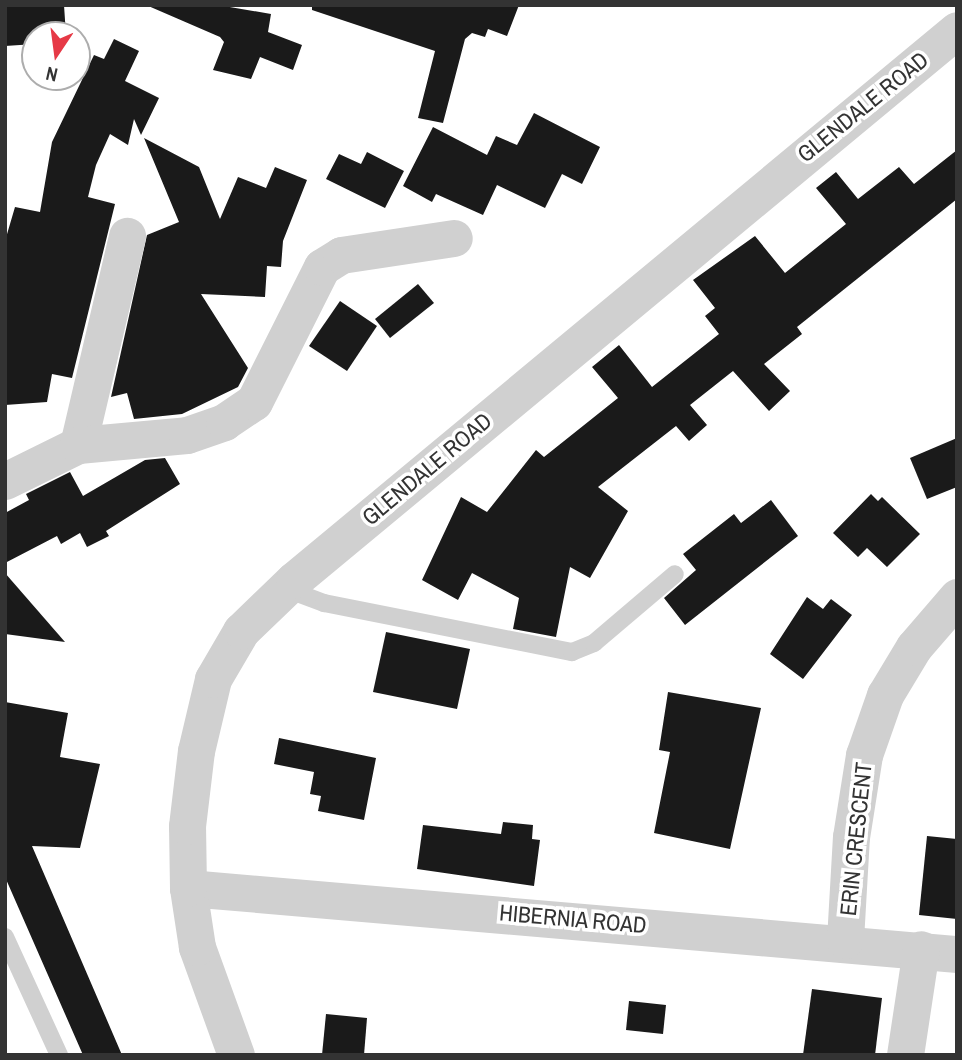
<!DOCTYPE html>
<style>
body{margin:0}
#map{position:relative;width:962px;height:1060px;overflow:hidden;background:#fff;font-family:"Archivo Narrow",sans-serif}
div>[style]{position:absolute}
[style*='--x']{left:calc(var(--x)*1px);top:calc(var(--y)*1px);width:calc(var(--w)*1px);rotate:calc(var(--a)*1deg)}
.building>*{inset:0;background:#1a1a1a}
.service>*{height:18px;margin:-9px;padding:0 9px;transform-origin:9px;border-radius:9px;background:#d0d0d0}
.minor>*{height:37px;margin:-18.5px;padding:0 18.5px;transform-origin:18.5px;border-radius:18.5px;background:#d0d0d0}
span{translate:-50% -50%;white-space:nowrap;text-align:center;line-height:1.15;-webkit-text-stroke:7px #fff;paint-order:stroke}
.street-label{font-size:23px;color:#333}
.frame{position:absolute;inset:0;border:7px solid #333;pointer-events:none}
.north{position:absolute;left:21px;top:21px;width:70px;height:70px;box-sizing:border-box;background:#fff;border:2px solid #adadad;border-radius:50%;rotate:193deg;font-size:19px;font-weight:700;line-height:28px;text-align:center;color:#333}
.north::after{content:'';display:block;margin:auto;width:24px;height:32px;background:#e63946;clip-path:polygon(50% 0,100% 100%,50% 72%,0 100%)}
</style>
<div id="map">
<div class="building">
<div style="clip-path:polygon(5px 5px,64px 5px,66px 35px,35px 35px,35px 44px,5px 46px)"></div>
<div style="clip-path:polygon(146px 5px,218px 5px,271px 14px,268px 32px,302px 45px,293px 70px,260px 57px,251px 79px,213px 70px,224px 42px,220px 37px)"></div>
<div style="clip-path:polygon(312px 5px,519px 5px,507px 36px,488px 29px,485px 37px,472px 33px,465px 39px,443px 123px,418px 118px,435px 51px,312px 10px)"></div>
<div style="clip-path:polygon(114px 39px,139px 51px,125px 81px,159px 98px,141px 135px,134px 119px,128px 145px,110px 134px,96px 165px,88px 197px,115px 204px,72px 378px,52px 374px,47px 402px,5px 405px,5px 241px,15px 207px,40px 212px,52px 142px,94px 55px,104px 59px)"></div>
<div style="clip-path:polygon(534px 113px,600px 147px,582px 184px,562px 174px,545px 208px,497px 185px,483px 215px,436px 194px,432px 202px,403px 186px,433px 127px,487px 155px,496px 136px,517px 145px)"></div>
<div style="clip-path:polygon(144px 138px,199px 167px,220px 219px,238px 177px,266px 188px,275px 167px,307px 180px,283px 241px,281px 267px,267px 266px,265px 297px,201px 294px,248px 368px,238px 387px,182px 414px,134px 419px,127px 393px,111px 397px,147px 235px,179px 222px)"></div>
<div style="clip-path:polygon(957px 150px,957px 199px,797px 327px,802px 334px,764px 364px,790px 391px,769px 411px,733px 371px,690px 405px,707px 425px,689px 441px,676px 426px,598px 487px,628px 511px,590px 578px,570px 567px,556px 637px,513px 629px,519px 598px,472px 573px,458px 600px,422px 580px,461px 497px,487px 512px,536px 450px,544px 457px,618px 398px,592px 367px,619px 345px,652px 387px,719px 334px,705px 316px,715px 308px,693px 280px,755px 236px,785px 273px,846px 224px,816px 188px,836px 172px,858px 199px,899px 167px,914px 184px)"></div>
<div style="clip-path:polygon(367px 152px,404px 171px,385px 208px,326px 179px,339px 154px,361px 164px)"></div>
<div style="clip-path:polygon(418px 284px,434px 303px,390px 338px,375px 319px)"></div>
<div style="clip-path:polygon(340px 301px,377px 326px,347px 371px,309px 346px)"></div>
<div style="clip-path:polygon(957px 438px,957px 487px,927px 499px,910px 458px)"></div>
<div style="clip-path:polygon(165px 458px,180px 484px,106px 531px,109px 536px,87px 547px,80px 533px,61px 544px,57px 536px,5px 563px,5px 513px,29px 500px,26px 494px,70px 472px,83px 496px,145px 460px)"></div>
<div style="clip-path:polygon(871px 494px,878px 501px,882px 497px,920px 534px,887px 567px,867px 548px,858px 557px,833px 533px)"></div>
<div style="clip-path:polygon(771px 500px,798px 536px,685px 625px,664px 598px,696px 570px,683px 554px,734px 514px,741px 523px)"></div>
<div style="clip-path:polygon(5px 573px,65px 642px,5px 634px)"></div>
<div style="clip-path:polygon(807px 597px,823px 609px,831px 599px,852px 615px,803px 679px,770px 654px)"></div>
<div style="clip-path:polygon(386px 632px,470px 649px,457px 709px,373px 692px)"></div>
<div style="clip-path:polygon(668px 692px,761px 708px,730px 849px,654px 833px,670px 752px,659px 750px)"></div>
<div style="clip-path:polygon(5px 702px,68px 713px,60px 757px,100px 764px,80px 848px,32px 846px,122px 1055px,83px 1055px,5px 877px)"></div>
<div style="clip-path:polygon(279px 738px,376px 758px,364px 820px,318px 811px,321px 796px,310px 794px,314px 772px,274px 764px)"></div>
<div style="clip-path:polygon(503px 822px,533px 825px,532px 839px,540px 840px,534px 886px,417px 869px,423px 825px,501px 834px)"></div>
<div style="clip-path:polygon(927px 836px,957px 839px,957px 919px,919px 915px)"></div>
<div style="clip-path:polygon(812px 989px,882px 998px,875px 1055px,803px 1055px)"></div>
<div style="clip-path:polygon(629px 1001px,666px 1005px,663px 1034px,626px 1030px)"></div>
<div style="clip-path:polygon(326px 1014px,367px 1018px,364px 1055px,322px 1055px)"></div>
</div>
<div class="service">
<div style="--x:284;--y:588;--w:43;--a:20.6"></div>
<div style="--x:324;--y:603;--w:253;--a:11.2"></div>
<div style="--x:572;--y:652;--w:24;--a:-22"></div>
<div style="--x:594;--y:643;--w:106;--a:-40.4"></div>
<div style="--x:5;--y:937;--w:130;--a:65.4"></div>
</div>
<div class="minor">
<div style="--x:78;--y:445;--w:215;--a:-76.8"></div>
<div style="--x:5;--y:481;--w:81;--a:-26.3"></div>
<div style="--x:78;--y:445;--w:109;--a:-5.2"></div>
<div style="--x:187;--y:435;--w:39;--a:-19"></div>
<div style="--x:224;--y:422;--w:36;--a:-34"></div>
<div style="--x:254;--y:402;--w:151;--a:-63.3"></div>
<div style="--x:322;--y:267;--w:22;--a:-32"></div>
<div style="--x:341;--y:255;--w:114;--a:-8.6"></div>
<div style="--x:188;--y:888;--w:772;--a:4.91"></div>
<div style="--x:845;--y:940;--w:103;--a:-86.7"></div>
<div style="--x:851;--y:837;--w:83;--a:-81"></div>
<div style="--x:864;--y:755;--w:64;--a:-70.7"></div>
<div style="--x:885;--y:695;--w:56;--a:-58.9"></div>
<div style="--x:914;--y:647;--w:66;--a:-49.3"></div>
<div style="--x:236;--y:1055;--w:115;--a:-109.9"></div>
<div style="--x:197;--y:947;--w:60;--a:-98.7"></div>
<div style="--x:188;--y:888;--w:62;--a:-90.9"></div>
<div style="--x:187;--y:826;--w:76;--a:-83.2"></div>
<div style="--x:196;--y:751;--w:74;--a:-76.7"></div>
<div style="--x:213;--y:679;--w:56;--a:-59.7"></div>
<div style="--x:241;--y:631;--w:74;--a:-43.9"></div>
<div style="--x:294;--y:580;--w:861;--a:-39.68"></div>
<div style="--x:905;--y:1055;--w:107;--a:-81.4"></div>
</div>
<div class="street-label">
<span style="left:863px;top:107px;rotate:-39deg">GLENDALE ROAD</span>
<span style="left:427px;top:469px;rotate:-40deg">GLENDALE ROAD</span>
<span style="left:856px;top:839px;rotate:-84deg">ERIN CRESCENT</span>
<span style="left:573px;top:919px;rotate:5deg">HIBERNIA ROAD</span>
</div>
<div class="frame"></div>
<div class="north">N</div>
</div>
